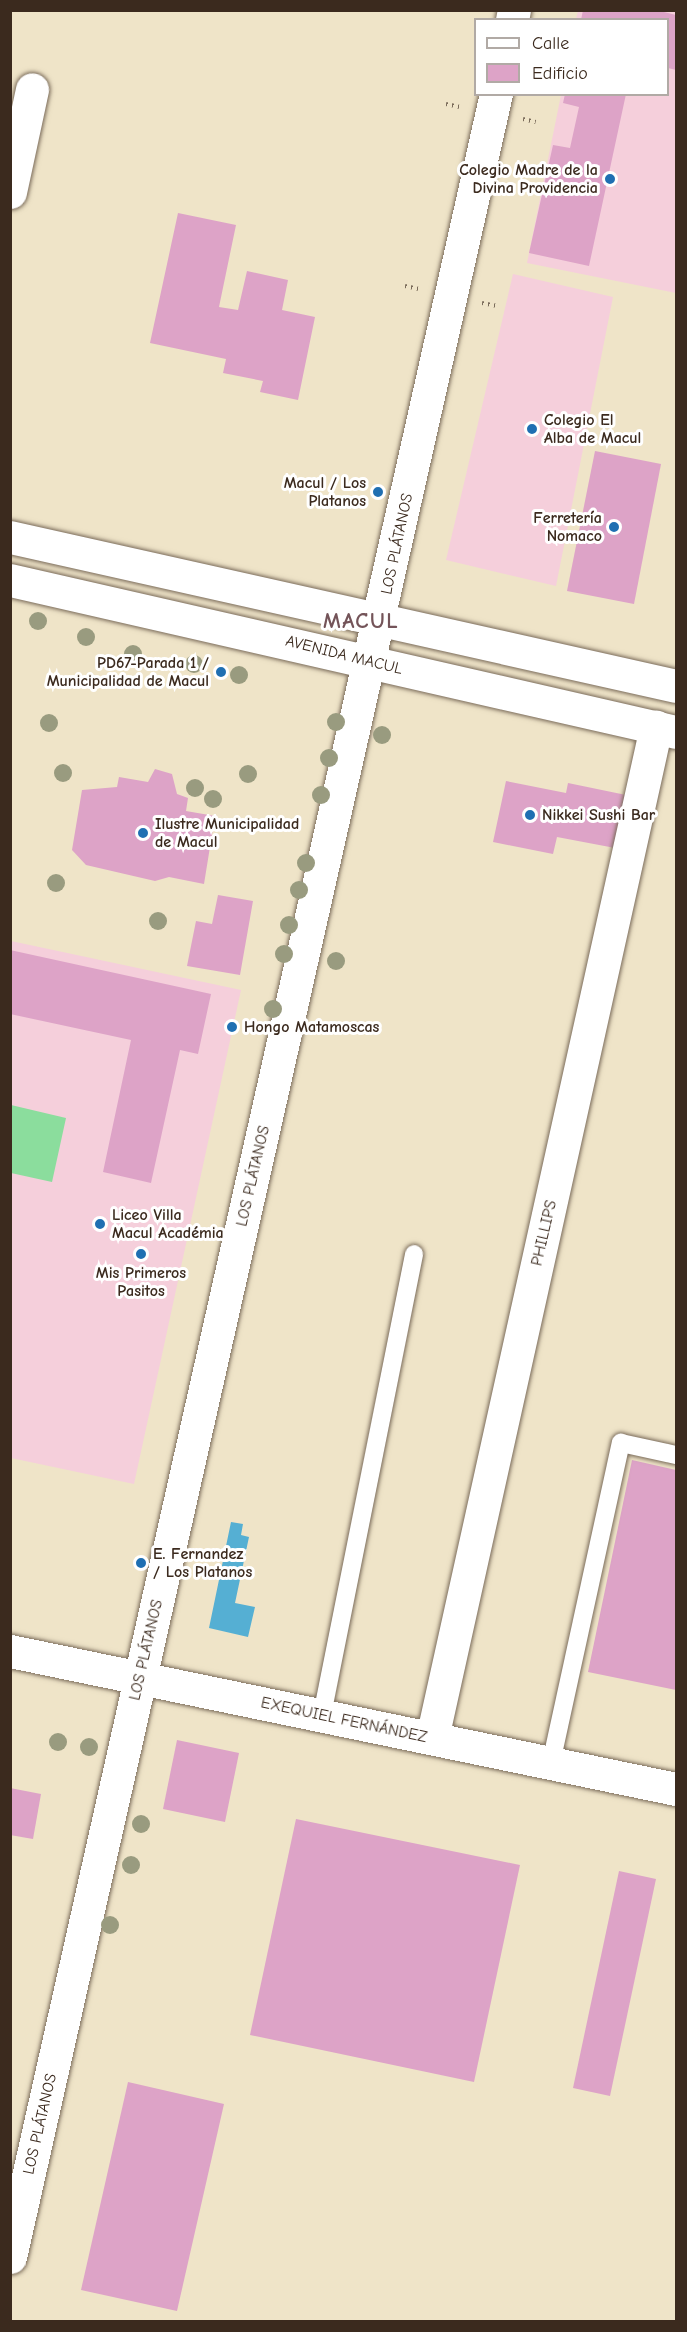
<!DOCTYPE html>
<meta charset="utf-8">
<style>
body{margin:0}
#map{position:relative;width:687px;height:2332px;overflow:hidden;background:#efe4c8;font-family:"Comic Neue",sans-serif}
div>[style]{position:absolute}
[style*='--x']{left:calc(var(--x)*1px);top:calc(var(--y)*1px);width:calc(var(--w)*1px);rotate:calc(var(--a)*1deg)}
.built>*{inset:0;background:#f5cfdb}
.green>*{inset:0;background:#8bdd9d}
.water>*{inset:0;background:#55afd3}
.building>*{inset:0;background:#dda3c7}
.path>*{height:4px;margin-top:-2px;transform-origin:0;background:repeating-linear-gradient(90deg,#7a6b5a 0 1.5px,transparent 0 6px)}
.roads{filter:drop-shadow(0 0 2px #7a6b5a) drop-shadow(0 0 2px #7a6b5a)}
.lane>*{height:18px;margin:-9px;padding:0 9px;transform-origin:9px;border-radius:9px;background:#fff}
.street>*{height:33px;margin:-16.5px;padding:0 16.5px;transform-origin:16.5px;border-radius:16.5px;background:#fff}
.secondary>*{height:33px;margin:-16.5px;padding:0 16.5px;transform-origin:16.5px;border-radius:16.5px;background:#fff}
.primary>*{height:33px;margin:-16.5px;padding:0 16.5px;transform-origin:16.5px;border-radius:16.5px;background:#fff}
.trees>*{width:18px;height:18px;margin:-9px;border-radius:50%;background:#999b7f}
.dots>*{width:16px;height:16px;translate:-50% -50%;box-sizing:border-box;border:3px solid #fff;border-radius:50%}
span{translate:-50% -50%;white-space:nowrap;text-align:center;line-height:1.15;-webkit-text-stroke:6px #fff;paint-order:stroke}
.poi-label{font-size:16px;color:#3b2a1e;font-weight:700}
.right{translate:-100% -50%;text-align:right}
.left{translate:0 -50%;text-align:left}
.street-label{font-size:16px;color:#3b2a1e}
.district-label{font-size:22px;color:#745459;font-weight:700;letter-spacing:1.5px}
.frame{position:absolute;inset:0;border:12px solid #3b2a1e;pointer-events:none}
.legend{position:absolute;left:474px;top:18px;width:195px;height:78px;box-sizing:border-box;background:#fff;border:2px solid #b1aaa5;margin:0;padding:8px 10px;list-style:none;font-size:18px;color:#3b2a1e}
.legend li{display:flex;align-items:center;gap:12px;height:30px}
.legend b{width:30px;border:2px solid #b1aaa5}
</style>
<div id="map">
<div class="built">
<div style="clip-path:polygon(578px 11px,676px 11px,676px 293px,527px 263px,561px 95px,668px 94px,668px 20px,576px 19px)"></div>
<div style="clip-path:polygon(513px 274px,613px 297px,556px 586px,446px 560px)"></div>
<div style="clip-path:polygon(11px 941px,241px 990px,134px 1484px,11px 1458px)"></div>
</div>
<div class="green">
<div style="clip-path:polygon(11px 1105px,66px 1118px,52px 1182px,11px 1173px)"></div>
</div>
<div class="water">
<div style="clip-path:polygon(231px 1522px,243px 1524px,241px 1535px,249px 1537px,235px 1603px,255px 1607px,248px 1637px,209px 1628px)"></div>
</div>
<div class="building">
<div style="clip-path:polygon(583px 10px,656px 10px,676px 15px,676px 70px,668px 68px,668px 20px,581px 20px)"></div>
<div style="clip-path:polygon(565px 94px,626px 94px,589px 266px,529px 253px,553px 145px,570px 148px,579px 107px,563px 103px)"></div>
<div style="clip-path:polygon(178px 213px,236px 225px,219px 307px,238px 310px,247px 271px,288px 280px,282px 310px,315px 317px,298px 400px,260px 392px,263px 381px,223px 373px,226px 359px,150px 343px)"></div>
<div style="clip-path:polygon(595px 451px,661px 464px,634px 604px,567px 591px)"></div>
<div style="clip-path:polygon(155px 769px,172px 774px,177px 794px,188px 798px,186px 811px,215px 816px,204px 884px,169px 877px,155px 881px,86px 865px,72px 850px,82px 790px,117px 787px,119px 777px,148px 782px)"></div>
<div style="clip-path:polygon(506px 781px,566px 793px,568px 783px,626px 795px,615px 848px,557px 837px,553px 854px,493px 842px)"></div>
<div style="clip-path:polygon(218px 895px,253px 901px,240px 975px,187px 966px,196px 921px,212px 924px)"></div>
<div style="clip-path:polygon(10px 950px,211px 994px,198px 1054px,180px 1050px,151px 1183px,103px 1172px,131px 1040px,10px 1014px)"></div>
<div style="clip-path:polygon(632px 1460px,676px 1470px,676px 1690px,588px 1672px)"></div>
<div style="clip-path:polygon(177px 1740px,239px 1753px,225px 1822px,163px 1809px)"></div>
<div style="clip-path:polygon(10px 1788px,41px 1794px,33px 1839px,10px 1835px)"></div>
<div style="clip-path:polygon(296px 1819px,520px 1865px,474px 2082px,250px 2035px)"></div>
<div style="clip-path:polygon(619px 1871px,656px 1879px,610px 2096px,573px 2088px)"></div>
<div style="clip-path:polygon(128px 2082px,224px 2104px,177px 2311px,81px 2290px)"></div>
</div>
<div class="path">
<div style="--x:446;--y:104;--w:14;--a:12"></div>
<div style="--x:523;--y:119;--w:13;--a:13"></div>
<div style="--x:405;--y:286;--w:14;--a:12"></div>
<div style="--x:482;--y:303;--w:15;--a:11"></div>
</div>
<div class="roads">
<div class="lane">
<div style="--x:322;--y:1715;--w:470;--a:-78.7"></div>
<div style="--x:551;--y:1763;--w:328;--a:-77.7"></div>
<div style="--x:621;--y:1443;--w:56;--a:12.3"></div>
</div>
<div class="street">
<div style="--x:10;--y:192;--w:105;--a:-77.9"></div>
<div style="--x:432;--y:1738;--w:1036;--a:-77.51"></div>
</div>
<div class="secondary">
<div style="--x:512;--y:20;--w:10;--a:-79"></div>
<div style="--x:10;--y:1651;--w:680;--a:11.71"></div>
<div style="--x:10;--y:2257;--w:2217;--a:-77.34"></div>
</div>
<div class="primary">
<div style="--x:10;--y:537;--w:682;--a:12.61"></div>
<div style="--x:10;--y:580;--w:683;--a:12.86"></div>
</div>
</div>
<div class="trees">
<div style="left:38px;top:621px"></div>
<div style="left:86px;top:637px"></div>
<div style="left:133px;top:654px"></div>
<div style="left:194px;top:664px"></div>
<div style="left:239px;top:675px"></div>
<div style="left:336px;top:722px"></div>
<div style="left:49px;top:723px"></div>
<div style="left:382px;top:735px"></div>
<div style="left:329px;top:758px"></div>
<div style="left:63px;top:773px"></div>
<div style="left:248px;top:774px"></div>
<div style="left:195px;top:788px"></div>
<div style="left:321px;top:795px"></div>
<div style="left:213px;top:799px"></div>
<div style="left:306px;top:863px"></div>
<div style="left:56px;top:883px"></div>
<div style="left:299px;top:890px"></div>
<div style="left:158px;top:921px"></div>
<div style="left:289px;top:925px"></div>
<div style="left:284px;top:954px"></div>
<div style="left:336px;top:961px"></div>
<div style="left:273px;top:1009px"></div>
<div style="left:58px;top:1742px"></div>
<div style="left:89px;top:1747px"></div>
<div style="left:141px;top:1824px"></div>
<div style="left:131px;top:1865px"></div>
<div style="left:110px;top:1925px"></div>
</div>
<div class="dots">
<div style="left:610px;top:179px;background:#1f6fb2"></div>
<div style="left:532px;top:429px;background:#1f6fb2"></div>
<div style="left:378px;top:492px;background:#1f6fb2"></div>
<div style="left:614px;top:527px;background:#1f6fb2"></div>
<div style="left:221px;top:672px;background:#1f6fb2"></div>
<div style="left:530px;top:815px;background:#1f6fb2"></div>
<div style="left:143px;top:833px;background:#1f6fb2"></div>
<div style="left:232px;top:1027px;background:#1f6fb2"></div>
<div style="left:100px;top:1224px;background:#1f6fb2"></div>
<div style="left:141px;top:1254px;background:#1f6fb2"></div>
<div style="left:141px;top:1563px;background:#1f6fb2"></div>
</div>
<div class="poi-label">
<span class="right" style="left:598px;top:179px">Colegio Madre de la<br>Divina Providencia</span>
<span class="left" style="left:544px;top:429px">Colegio El<br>Alba de Macul</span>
<span class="right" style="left:366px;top:492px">Macul / Los<br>Platanos</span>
<span class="right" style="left:602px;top:527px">Ferretería<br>Nomaco</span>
<span class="right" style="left:209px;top:672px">PD67-Parada 1 /<br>Municipalidad de Macul</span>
<span class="left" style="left:542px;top:815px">Nikkei Sushi Bar</span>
<span class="left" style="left:155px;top:833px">Ilustre Municipalidad<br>de Macul</span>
<span class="left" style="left:244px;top:1027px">Hongo Matamoscas</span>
<span class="left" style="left:112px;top:1224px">Liceo Villa<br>Macul Académia</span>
<span style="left:141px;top:1282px">Mis Primeros<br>Pasitos</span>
<span class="left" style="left:153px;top:1563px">E. Fernandez<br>/ Los Platanos</span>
</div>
<div class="street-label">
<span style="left:397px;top:544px;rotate:-78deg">LOS PLÁTANOS</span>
<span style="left:344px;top:655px;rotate:14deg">AVENIDA MACUL</span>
<span style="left:253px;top:1176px;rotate:-77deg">LOS PLÁTANOS</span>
<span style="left:544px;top:1233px;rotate:-77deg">PHILLIPS</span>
<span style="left:146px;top:1650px;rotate:-77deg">LOS PLÁTANOS</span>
<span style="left:344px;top:1720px;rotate:12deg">EXEQUIEL FERNÁNDEZ</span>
<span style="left:40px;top:2124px;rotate:-77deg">LOS PLÁTANOS</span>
</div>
<div class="district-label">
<span style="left:361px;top:622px">MACUL</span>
</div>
<div class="frame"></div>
<ul class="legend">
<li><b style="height:8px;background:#fff"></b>Calle</li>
<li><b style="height:16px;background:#dda3c7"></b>Edificio</li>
</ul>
</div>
